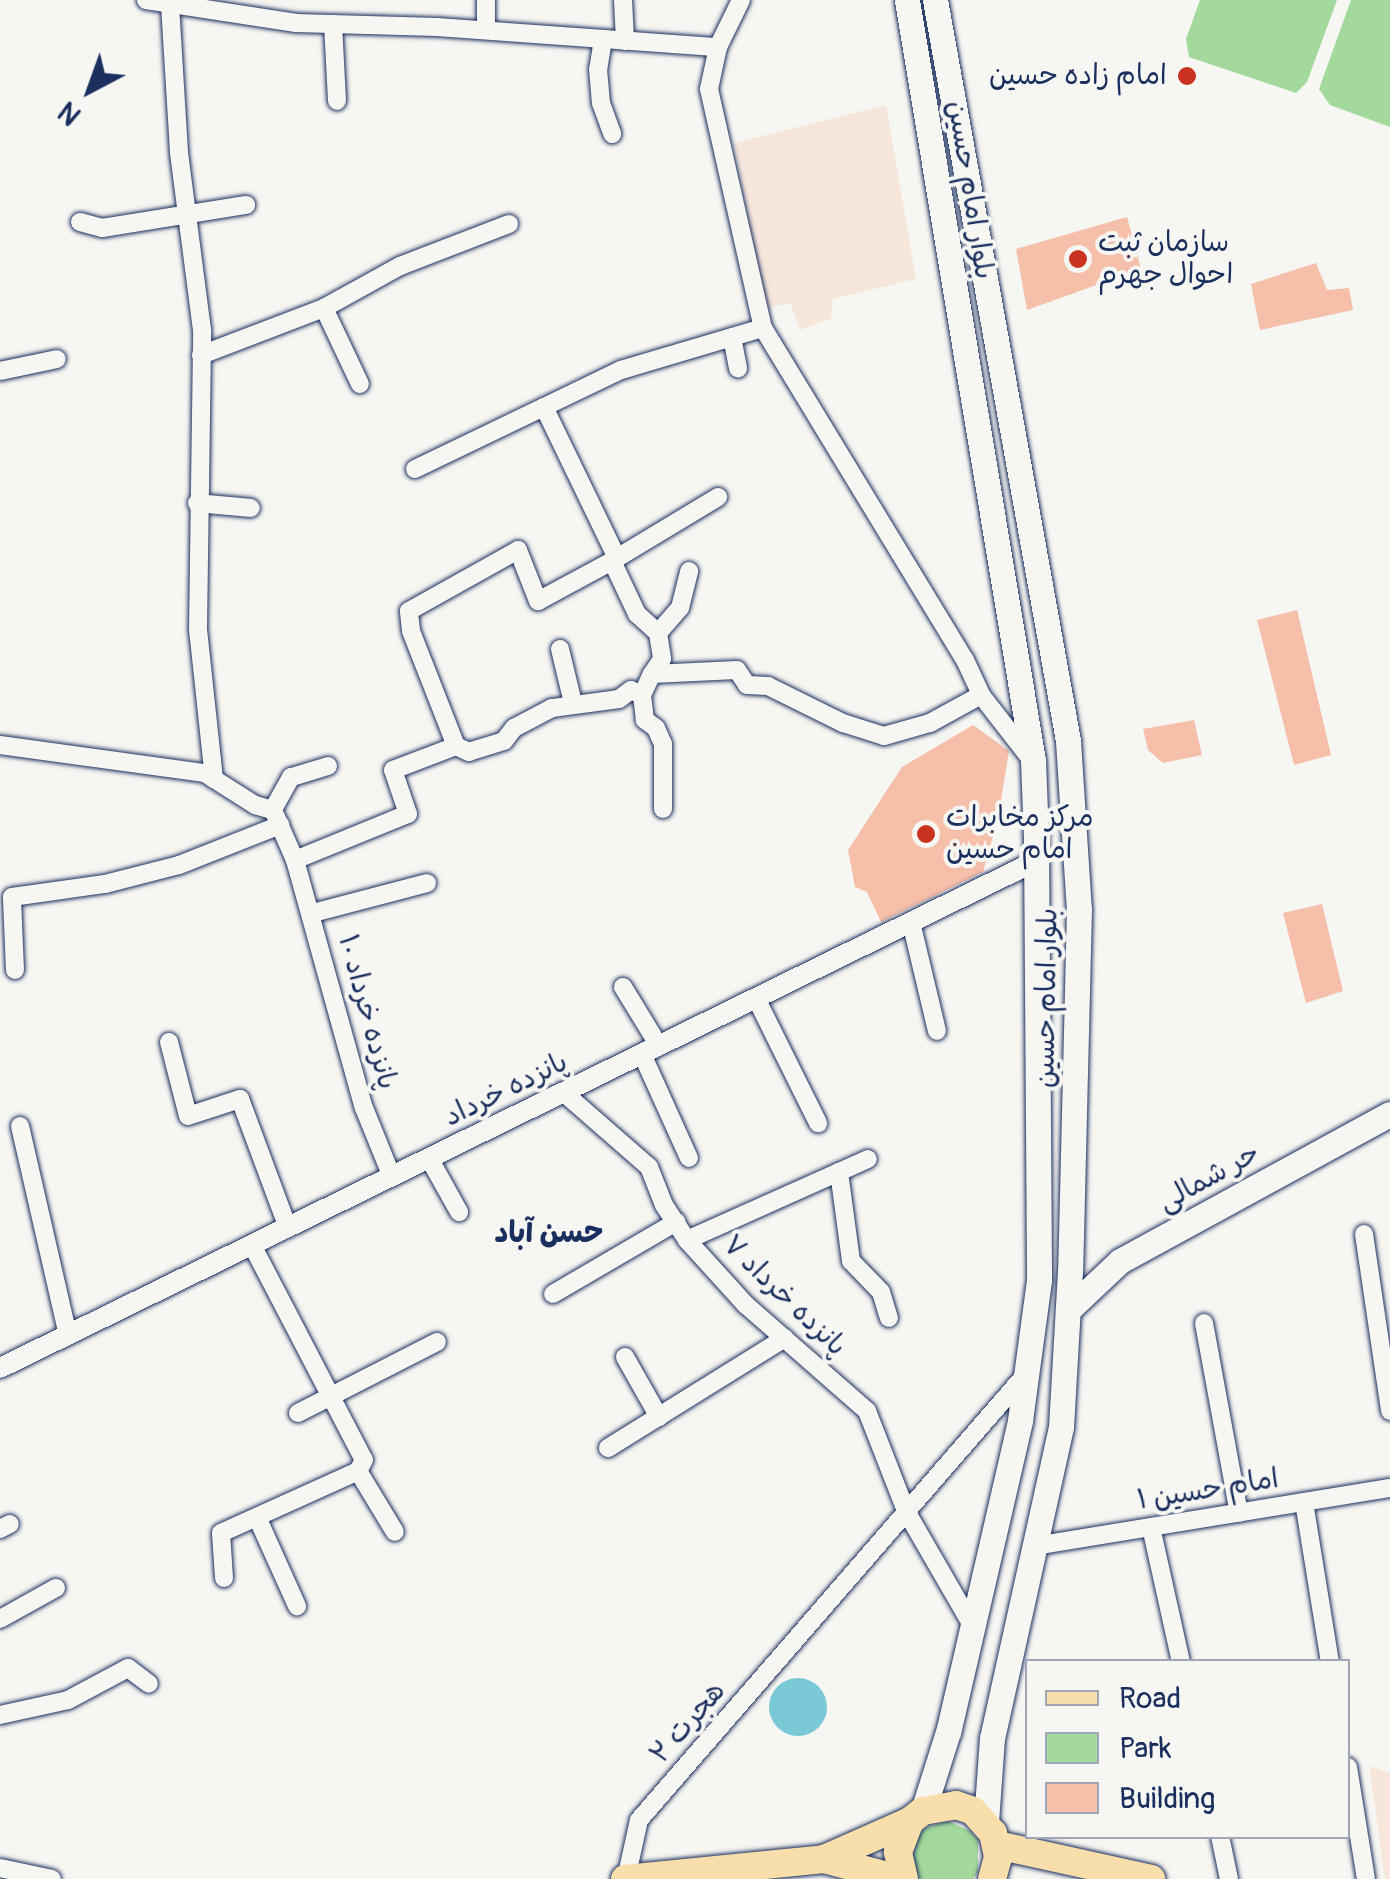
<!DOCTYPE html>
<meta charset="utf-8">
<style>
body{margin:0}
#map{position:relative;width:1390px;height:1879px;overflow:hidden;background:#f6f6f2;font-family:Pangolin,"Playpen Sans Arabic",sans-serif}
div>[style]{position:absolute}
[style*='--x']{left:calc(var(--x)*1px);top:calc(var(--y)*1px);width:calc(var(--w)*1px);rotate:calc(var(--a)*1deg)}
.built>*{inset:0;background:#f6e6dc}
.green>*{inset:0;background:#a3d99c}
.water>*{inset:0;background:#7ac9d7}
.round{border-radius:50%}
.building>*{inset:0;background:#f6bfaa}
.roads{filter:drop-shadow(0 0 2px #1b2f5e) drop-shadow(0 0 2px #1b2f5e)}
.minor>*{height:18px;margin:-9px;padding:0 9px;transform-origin:9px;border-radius:9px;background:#f6f6f2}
.tertiary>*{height:20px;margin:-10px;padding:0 10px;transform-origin:10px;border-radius:10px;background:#f6f6f2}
.secondary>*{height:25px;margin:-12.5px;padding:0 12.5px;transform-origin:12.5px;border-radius:12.5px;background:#f6f6f2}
.primary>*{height:28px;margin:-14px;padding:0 14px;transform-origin:14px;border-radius:14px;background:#f8deab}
.dots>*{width:28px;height:28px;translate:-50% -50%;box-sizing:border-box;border:5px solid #f6f6f2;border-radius:50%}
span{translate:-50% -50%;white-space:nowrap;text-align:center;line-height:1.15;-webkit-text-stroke:8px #f6f6f2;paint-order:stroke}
.poi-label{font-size:28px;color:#1b2f5e}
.right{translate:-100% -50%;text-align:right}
.left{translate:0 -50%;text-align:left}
.street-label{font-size:28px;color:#1b2f5e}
.neighbourhood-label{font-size:30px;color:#1b2f5e;font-weight:700}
.legend{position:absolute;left:1025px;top:1659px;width:325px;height:180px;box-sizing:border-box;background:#f6f6f2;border:2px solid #9ea6b7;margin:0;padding:12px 18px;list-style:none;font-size:30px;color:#1b2f5e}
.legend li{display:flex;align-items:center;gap:20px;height:50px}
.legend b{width:50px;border:2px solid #9ea6b7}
.north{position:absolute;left:40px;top:40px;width:100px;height:100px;-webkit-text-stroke:8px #f6f6f2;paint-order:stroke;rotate:221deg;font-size:28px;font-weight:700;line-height:40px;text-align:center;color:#1b2f5e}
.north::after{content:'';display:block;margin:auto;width:35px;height:45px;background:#1b2f5e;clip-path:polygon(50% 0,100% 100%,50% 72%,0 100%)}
</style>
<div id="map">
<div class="built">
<div style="clip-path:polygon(886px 105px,916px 279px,833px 299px,831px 319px,800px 330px,790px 303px,765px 308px,734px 143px)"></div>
<div style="clip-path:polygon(1369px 1766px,1390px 1773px,1390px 1879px,1385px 1879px)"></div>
</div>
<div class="green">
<div style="clip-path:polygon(1200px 0,1337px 0,1307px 82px,1296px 93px,1189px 57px,1186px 39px)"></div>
<div style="clip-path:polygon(1351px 0,1390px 0,1390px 127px,1330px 105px,1319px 89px)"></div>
<div style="clip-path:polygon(948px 1821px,970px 1831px,978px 1840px,978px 1872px,973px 1879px,920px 1879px,912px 1861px,917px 1837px,926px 1828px)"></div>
</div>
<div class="water">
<div class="round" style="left:769px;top:1678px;width:58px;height:58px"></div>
</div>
<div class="building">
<div style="clip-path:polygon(1127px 217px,1141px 269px,1027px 310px,1016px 249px)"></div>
<div style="clip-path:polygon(1316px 263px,1327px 290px,1349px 288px,1353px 310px,1260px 330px,1251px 284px)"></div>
<div style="clip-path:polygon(1297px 610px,1331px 755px,1294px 765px,1257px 620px)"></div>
<div style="clip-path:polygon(1194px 720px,1202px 755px,1163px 763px,1148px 750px,1143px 729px)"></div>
<div style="clip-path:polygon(973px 725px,1009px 751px,998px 819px,983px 872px,881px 922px,867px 892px,855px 887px,848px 850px,902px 767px)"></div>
<div style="clip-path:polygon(1322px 904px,1343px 991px,1306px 1003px,1283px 913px)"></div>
</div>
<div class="roads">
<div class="minor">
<div style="--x:146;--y:0;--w:152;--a:8.7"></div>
<div style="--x:296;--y:23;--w:141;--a:1.6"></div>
<div style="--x:437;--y:27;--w:282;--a:4.1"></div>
<div style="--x:718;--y:47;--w:52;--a:-63.9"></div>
<div style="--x:623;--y:0;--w:41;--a:87.2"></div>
<div style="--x:333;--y:24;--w:77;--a:87"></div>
<div style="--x:486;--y:30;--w:30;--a:-90"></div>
<div style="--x:603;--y:39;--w:30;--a:99"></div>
<div style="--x:598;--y:69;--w:34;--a:85"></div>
<div style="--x:601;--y:103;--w:33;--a:70"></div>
<div style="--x:718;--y:47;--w:43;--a:102.1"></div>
<div style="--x:709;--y:89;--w:245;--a:77.3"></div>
<div style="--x:763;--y:328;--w:389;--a:58.7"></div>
<div style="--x:965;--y:660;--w:38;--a:65"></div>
<div style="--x:981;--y:695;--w:80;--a:52.1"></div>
<div style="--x:80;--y:222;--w:23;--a:15"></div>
<div style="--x:102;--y:228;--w:146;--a:-9.1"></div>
<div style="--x:324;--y:308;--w:84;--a:64.7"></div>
<div style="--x:732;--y:337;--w:32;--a:79"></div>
<div style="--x:201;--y:355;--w:132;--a:-20.9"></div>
<div style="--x:324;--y:308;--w:87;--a:-28.9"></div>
<div style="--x:400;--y:266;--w:117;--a:-21.1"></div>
<div style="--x:0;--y:371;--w:58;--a:-11.9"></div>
<div style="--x:544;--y:407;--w:85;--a:-25.7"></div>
<div style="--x:621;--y:370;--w:148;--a:-16.5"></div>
<div style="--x:415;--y:469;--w:143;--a:-25.7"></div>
<div style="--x:544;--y:407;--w:168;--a:64.2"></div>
<div style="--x:197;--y:503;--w:54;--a:5.3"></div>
<div style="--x:612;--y:561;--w:124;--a:-31.1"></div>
<div style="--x:658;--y:633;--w:33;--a:-49"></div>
<div style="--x:680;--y:608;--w:38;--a:-76"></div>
<div style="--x:560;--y:649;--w:56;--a:76.5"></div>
<div style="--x:642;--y:695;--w:12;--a:-156"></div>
<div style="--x:631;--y:690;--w:15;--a:143"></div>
<div style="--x:619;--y:699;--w:68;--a:172.3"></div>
<div style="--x:552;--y:708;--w:43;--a:152.2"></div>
<div style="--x:514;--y:728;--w:16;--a:128"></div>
<div style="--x:504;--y:741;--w:37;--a:163"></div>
<div style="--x:469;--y:752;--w:14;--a:-155"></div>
<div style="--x:456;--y:746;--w:123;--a:-111.4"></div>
<div style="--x:411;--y:631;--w:20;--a:-96"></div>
<div style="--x:409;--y:611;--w:125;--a:-29.2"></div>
<div style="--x:518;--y:550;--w:55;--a:68.6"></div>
<div style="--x:538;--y:601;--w:84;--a:-28.4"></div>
<div style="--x:612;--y:561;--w:59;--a:64.7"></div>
<div style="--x:637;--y:614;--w:28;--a:42"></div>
<div style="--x:658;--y:633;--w:26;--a:81"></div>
<div style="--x:662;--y:659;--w:18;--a:124"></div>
<div style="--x:0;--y:745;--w:207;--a:7.8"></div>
<div style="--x:205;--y:773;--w:11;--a:34"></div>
<div style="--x:214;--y:779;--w:150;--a:-96.1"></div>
<div style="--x:198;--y:630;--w:300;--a:-89.2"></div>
<div style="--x:202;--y:330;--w:179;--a:-97.4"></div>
<div style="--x:179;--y:152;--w:148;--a:-93.5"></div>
<div style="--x:328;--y:766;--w:39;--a:163"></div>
<div style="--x:291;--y:777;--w:38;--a:119"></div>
<div style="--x:273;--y:810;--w:55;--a:66.3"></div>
<div style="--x:295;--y:860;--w:122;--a:-22.2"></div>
<div style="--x:408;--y:814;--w:46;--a:-108.8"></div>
<div style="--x:393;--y:770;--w:67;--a:-20.9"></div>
<div style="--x:214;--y:779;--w:49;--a:32.4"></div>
<div style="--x:255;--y:805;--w:19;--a:16"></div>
<div style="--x:663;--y:809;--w:65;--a:-90"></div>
<div style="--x:663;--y:744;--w:17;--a:-114"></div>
<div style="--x:656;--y:728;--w:14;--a:-144"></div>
<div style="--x:645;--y:720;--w:25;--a:-97"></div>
<div style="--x:642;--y:695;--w:23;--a:-65"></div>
<div style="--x:652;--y:674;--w:85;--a:-2.7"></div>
<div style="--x:737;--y:670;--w:18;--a:56"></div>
<div style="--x:747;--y:685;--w:21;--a:3"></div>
<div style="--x:768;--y:686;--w:84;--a:26.3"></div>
<div style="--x:843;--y:723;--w:43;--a:17.6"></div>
<div style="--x:884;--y:736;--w:48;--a:-15.8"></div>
<div style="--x:930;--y:723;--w:58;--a:-28.8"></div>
<div style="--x:295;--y:860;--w:257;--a:74.5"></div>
<div style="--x:364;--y:1108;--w:74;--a:67.9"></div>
<div style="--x:313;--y:913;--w:118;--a:-14.7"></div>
<div style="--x:911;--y:922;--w:112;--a:76.6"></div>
<div style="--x:15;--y:970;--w:73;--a:-92.4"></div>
<div style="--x:12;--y:897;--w:94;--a:-8"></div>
<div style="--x:105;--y:884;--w:76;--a:-14.4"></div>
<div style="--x:179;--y:865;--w:109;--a:-21.6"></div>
<div style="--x:623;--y:987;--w:69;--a:58.6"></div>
<div style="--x:756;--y:998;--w:140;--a:63.6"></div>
<div style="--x:169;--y:1042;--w:76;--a:75.6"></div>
<div style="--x:188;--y:1116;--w:55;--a:-18.1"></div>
<div style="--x:240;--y:1099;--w:138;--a:69.6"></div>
<div style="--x:642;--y:1054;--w:114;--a:65.7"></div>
<div style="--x:563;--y:1092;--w:114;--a:41.1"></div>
<div style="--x:649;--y:1167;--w:41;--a:68.5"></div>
<div style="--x:664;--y:1205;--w:42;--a:56.7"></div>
<div style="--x:687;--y:1240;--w:88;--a:47.8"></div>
<div style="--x:746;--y:1305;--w:161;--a:41.2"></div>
<div style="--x:867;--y:1411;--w:107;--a:68.7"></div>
<div style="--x:906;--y:1511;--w:134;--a:60"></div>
<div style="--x:20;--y:1126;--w:214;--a:77.1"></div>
<div style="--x:429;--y:1158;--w:62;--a:60.9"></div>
<div style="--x:839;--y:1172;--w:90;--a:82.3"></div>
<div style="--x:851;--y:1261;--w:43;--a:45.9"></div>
<div style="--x:881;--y:1292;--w:27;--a:73"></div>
<div style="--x:1364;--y:1234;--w:179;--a:81.6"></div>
<div style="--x:687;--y:1240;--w:198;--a:-24.1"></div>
<div style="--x:252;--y:1245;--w:242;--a:62.5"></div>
<div style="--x:364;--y:1460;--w:13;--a:119"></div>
<div style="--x:553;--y:1294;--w:143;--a:-30.3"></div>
<div style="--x:1204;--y:1323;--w:193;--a:79.6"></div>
<div style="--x:625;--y:1357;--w:69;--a:60.5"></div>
<div style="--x:298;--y:1413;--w:156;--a:-27.1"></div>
<div style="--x:608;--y:1448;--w:208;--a:-31.9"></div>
<div style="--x:1304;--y:1502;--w:162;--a:80.8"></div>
<div style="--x:257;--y:1517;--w:98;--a:65.8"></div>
<div style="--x:1151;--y:1527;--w:138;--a:77.5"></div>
<div style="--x:0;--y:1529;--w:11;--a:-27"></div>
<div style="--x:1035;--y:1546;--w:360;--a:-9.3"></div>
<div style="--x:224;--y:1578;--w:45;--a:-93.8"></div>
<div style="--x:221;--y:1533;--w:150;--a:-24.3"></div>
<div style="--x:358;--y:1471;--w:71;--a:58.8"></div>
<div style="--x:0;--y:1619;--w:64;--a:-29"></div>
<div style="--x:0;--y:1715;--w:70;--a:-12.4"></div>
<div style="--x:68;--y:1700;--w:68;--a:-28.1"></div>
<div style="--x:128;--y:1668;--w:26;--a:37"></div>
<div style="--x:1348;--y:1767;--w:113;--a:80.9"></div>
<div style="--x:1220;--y:1836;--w:44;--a:78.2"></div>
<div style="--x:0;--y:1868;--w:53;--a:11.9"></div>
<div style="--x:626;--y:1879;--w:60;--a:-77.6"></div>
<div style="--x:639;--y:1820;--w:589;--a:-49.06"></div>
</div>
<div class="tertiary">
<div style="--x:0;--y:1368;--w:1153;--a:-26.08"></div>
</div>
<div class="secondary">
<div style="--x:907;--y:0;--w:770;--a:80.59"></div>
<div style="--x:1033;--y:760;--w:79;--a:87.8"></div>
<div style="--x:1036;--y:839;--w:441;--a:89.6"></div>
<div style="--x:1039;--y:1280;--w:142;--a:97.7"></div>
<div style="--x:1020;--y:1421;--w:319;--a:103"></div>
<div style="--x:948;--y:1732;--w:83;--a:107.6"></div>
<div style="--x:935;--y:0;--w:753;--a:79.82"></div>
<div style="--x:1068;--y:741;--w:168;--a:86.3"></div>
<div style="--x:1079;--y:909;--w:362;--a:91.4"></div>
<div style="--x:1070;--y:1271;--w:156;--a:93.3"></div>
<div style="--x:1061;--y:1427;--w:319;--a:102.5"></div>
<div style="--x:992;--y:1738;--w:84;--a:94.1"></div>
<div style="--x:1068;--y:1310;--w:71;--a:-43.3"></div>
<div style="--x:1120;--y:1261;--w:307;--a:-28.6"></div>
</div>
<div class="primary">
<div style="--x:997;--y:1845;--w:158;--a:12.4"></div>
<div style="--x:625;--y:1879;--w:200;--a:-5.7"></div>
<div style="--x:899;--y:1879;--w:78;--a:-165.1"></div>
<div style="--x:824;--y:1859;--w:94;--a:-23.8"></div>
<div style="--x:904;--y:1879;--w:28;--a:-103"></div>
<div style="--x:898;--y:1852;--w:33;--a:-69"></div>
<div style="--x:910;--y:1821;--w:16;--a:-38"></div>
<div style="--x:923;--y:1811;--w:34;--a:-10"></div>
<div style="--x:956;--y:1805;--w:18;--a:19"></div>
<div style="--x:973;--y:1811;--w:30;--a:48"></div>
<div style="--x:993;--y:1833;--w:25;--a:78"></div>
<div style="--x:998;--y:1857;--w:23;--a:105"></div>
</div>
</div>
<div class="dots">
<div style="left:1187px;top:76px;background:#c8321e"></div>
<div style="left:1078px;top:259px;background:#c8321e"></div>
<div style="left:926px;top:834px;background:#c8321e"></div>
</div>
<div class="poi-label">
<span class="right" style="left:1167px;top:76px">امام زاده حسین</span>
<span class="left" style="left:1098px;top:259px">سازمان ثبت<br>احوال جهرم</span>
<span class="left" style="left:946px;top:834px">مرکز مخابرات<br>امام حسین</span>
</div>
<div class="street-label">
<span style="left:970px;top:190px;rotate:81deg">بلوار امام حسین</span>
<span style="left:1047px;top:998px;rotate:-89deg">بلوار امام حسین</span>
<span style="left:367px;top:1012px;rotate:75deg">پانزده خرداد ۱۰</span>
<span style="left:506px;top:1090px;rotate:-26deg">پانزده خرداد</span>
<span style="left:1209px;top:1178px;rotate:-29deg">حر شمالی</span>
<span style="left:784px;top:1296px;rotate:44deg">پانزده خرداد ۷</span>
<span style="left:1208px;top:1490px;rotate:-9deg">امام حسین ۱</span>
<span style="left:688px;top:1723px;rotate:-49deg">هجرت ۲</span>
</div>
<div class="neighbourhood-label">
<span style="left:549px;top:1233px">حسن آباد</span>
</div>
<ul class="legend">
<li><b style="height:12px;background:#f8deab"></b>Road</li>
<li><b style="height:28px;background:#a3d99c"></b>Park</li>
<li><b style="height:28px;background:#f6bfaa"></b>Building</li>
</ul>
<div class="north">N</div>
</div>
